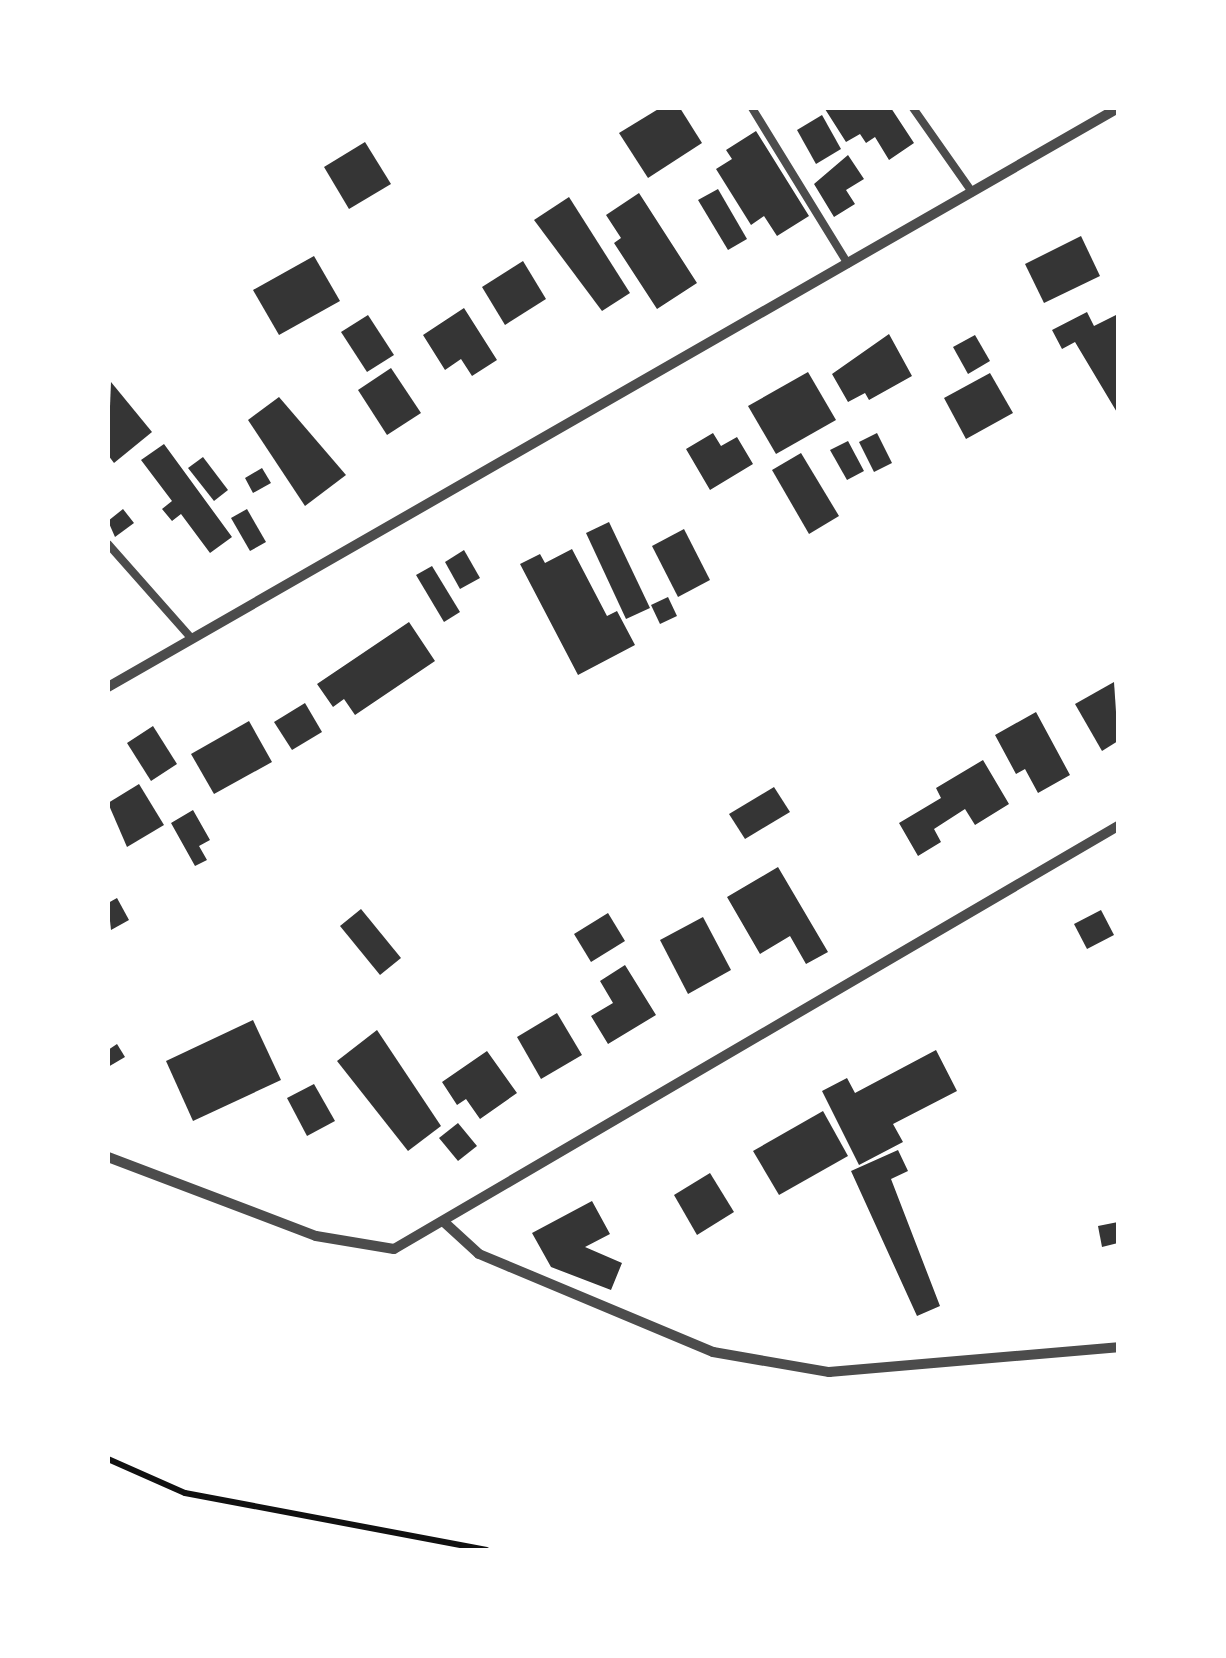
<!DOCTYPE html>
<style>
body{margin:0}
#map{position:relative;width:1226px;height:1658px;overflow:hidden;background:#fff;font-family:"PT Sans Narrow",sans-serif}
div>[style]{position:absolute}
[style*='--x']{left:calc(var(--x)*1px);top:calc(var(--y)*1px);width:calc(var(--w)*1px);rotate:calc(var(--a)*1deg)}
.building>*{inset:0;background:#353535}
.path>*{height:6px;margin:-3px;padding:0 3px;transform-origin:3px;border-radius:3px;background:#111}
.service>*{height:8px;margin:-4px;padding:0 4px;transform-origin:4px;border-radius:4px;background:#4c4c4c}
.minor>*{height:10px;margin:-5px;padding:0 5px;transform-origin:5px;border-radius:5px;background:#4c4c4c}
span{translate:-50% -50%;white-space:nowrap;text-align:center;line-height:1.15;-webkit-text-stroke:10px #fff;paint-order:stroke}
.frame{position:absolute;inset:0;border:110px solid #fff;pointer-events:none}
</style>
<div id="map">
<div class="building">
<div style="clip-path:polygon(660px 108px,680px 108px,702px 143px,648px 178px,619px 133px)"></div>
<div style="clip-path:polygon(891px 108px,914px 143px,889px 160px,875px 137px,866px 143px,860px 134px,846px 142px,825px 109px)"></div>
<div style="clip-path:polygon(822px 115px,841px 149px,816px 164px,797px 130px)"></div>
<div style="clip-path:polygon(756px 131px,809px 216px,777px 236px,764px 216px,751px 225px,716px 169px,732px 159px,726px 150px)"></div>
<div style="clip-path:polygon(365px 142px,391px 184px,349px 209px,324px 167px)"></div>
<div style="clip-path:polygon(848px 155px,864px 179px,846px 190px,855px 204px,834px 217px,814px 184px)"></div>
<div style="clip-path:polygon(718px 189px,747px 239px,728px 250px,698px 200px)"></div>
<div style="clip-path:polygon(639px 193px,697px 283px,657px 309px,614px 243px,621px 238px,606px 215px)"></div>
<div style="clip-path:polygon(569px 197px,630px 293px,602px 311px,534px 220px)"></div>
<div style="clip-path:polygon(1081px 236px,1100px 276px,1044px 303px,1025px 264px)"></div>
<div style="clip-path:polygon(314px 256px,340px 301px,279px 335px,253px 290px)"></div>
<div style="clip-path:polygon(523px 261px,546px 299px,505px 325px,482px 287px)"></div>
<div style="clip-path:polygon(464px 308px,497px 360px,472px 376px,461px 359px,445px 370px,423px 335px)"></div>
<div style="clip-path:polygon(1087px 312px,1094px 326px,1118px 314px,1118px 414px,1075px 342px,1062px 349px,1052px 330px)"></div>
<div style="clip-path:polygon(368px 315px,394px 355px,367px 372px,341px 332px)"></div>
<div style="clip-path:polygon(889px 334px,912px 376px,869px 400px,865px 393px,848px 402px,832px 374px)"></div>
<div style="clip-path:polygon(975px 335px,990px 361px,968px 374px,953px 347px)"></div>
<div style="clip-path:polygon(391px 368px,421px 413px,387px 435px,358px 390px)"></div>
<div style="clip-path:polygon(808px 372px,836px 420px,776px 454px,748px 406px)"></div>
<div style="clip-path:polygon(990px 373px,1013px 413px,966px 439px,944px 398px)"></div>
<div style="clip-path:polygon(111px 382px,152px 432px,114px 463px,108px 455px)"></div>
<div style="clip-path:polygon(279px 397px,346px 475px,305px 506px,248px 420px)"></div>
<div style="clip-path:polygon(713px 433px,721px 446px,737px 437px,753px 464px,710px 490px,686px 449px)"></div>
<div style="clip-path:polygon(877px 433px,892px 463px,874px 472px,859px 442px)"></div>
<div style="clip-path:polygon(848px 441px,864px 471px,847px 480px,830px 450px)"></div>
<div style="clip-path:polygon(164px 444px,232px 537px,210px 553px,181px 514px,172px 521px,162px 509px,172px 501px,141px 460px)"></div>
<div style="clip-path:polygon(801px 453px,839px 516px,809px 534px,772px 470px)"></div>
<div style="clip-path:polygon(203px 457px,228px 490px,214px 501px,188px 468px)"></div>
<div style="clip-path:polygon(262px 468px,271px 483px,253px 493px,245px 478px)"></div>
<div style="clip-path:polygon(123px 509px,134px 523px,115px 537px,108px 521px)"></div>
<div style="clip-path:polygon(247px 509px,266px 542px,250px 551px,231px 518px)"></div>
<div style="clip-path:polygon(609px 522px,650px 608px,626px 619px,586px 533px)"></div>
<div style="clip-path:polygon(684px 529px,710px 580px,678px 597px,652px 546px)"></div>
<div style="clip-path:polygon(572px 549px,607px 616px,617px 611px,635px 645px,578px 675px,520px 564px,540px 554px,545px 563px)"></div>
<div style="clip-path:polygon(464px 550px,480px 578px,460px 589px,445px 562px)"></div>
<div style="clip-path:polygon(432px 566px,460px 612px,444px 622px,416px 575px)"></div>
<div style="clip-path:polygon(668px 597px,677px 616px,660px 624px,651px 605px)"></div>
<div style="clip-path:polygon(409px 622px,435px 661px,355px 715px,344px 699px,333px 707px,317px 684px)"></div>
<div style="clip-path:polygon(1114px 682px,1118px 741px,1102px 751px,1075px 704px)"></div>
<div style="clip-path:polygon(305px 703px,322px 732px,292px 750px,274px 722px)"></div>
<div style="clip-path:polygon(1036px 712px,1070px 775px,1038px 793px,1025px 769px,1016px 774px,995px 735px)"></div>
<div style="clip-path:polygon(249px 721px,272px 762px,214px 794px,191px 754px)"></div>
<div style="clip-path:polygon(153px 726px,177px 764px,151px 781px,127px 743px)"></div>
<div style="clip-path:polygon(983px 760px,1009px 804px,975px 825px,965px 809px,934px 829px,941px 842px,918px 856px,899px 823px,941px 798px,936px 788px)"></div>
<div style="clip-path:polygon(139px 784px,164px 825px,127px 847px,108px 803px)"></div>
<div style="clip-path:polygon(774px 787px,790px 812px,745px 839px,729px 814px)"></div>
<div style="clip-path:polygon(193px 810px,210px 840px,199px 846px,207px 860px,195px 866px,171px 823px)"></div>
<div style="clip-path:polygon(778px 867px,828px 952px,806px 964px,790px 936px,760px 954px,727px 897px)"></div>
<div style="clip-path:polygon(117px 898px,129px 920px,111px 930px,108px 903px)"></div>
<div style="clip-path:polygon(361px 909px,401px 958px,380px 975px,340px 926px)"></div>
<div style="clip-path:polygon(1101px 910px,1114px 935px,1087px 949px,1074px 924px)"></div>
<div style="clip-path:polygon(608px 913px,625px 941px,591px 962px,574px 934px)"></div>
<div style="clip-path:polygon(703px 917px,731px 970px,688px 994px,660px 940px)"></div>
<div style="clip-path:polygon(625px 965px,656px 1015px,608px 1044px,591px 1016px,613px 1003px,600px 981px)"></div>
<div style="clip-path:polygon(557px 1013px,582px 1055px,541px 1079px,517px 1037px)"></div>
<div style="clip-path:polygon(253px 1020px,281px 1080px,193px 1121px,166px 1061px)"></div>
<div style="clip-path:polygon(377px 1030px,441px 1126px,408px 1151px,337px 1061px)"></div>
<div style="clip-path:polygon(117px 1044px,125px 1057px,108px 1067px,108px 1050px)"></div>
<div style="clip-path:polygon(936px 1050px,957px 1091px,893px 1124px,903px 1142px,859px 1165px,822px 1091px,847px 1078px,855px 1093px)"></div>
<div style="clip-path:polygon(487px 1051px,517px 1093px,480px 1119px,466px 1099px,457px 1105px,442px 1082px)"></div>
<div style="clip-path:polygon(314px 1084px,335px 1121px,307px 1136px,287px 1098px)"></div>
<div style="clip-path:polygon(823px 1111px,848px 1156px,779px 1195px,753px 1151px)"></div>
<div style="clip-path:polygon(458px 1123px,477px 1146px,458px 1161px,439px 1138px)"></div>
<div style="clip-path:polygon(898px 1150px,908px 1171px,891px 1179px,940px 1306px,917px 1316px,851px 1171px)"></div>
<div style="clip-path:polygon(710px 1173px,734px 1212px,697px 1235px,674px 1195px)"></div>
<div style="clip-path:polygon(592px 1201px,610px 1234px,585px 1247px,622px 1263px,611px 1290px,551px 1267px,532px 1233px)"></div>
<div style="clip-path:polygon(1118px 1222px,1118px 1243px,1102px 1247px,1098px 1226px)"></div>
</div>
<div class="path">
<div style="--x:108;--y:1459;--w:84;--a:23.8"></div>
<div style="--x:185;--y:1493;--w:307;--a:10.7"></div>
</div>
<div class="service">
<div style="--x:752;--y:108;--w:183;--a:58.4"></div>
<div style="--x:913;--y:108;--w:103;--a:54.9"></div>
<div style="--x:108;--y:544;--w:127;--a:48.5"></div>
</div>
<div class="minor">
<div style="--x:108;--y:687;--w:1164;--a:-29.82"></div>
<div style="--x:108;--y:1157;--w:222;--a:20.8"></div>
<div style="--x:316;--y:1236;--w:79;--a:9.5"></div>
<div style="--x:394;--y:1249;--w:839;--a:-30.3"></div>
<div style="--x:444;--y:1222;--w:47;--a:42.4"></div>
<div style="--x:479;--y:1254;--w:254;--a:22.7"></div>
<div style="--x:713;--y:1352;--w:118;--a:9.8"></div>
<div style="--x:829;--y:1372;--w:290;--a:-4.9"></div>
</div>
<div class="frame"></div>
</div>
